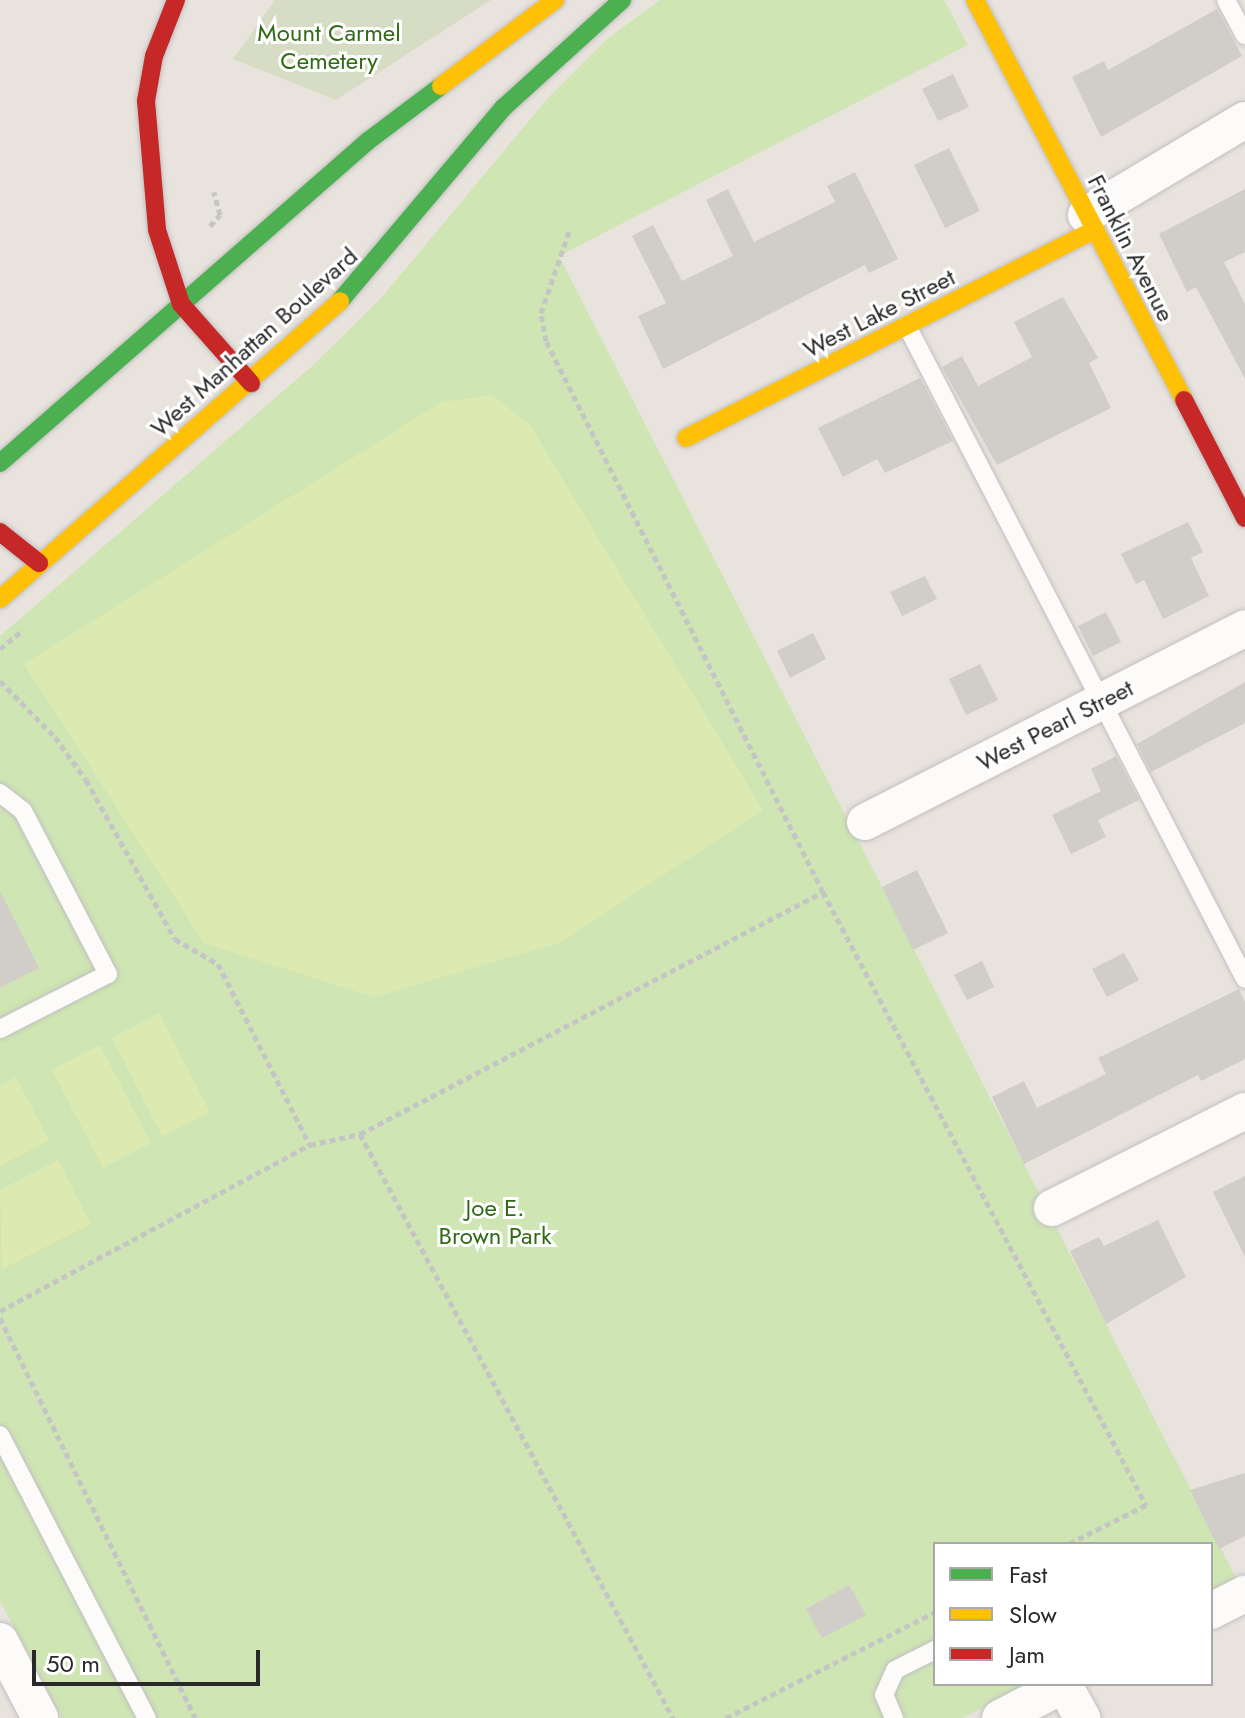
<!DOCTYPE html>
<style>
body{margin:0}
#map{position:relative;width:1245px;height:1718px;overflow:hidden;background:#e9e3de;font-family:Jost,sans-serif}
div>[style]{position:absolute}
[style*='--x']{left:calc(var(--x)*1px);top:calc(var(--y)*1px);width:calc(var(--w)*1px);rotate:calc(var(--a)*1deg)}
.green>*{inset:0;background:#cfe5b4}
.cemetery>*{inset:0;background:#d7ddc5}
.pitch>*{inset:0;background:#dceab1}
.building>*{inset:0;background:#d1cdc9}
.path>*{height:5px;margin-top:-2.5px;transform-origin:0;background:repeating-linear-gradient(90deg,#c6c5c5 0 6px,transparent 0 10px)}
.roads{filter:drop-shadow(0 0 2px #c1c0c0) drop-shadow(0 0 2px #c1c0c0)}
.lane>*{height:18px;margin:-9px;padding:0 9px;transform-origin:9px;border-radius:9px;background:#fcfbfa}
.street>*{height:36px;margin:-18px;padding:0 18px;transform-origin:18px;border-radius:18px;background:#fcfbfa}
.fast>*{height:18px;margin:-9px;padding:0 9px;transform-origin:9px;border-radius:9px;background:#4caf50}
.slow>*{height:18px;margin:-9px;padding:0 9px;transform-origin:9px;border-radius:9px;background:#ffc107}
.jam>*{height:18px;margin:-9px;padding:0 9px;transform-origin:9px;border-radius:9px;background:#c62828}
span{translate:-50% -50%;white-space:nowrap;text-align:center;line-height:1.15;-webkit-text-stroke:6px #fff;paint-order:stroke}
.park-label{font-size:24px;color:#316a15}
.street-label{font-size:24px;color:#292929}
.legend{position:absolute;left:933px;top:1542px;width:280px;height:144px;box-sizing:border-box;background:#fff;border:2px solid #a9a9a9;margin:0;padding:10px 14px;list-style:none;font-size:24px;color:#292929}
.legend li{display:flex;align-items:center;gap:16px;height:40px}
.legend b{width:40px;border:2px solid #a9a9a9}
.scale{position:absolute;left:32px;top:1650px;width:228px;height:36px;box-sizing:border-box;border:4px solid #292929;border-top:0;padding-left:10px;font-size:24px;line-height:28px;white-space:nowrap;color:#292929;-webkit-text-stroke:6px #fff;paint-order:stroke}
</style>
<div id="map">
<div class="green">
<div style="clip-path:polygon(660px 0,944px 0,968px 45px,559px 256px,1238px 1582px,1211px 1595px,1211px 1544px,935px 1544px,935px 1684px,1031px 1684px,962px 1718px,62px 1718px,0 1601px,0 636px,311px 367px,382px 297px,547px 99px,607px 39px)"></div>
</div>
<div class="cemetery">
<div style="clip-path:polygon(275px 0,491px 0,336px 100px,233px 59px)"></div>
</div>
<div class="pitch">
<div style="clip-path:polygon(492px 395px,530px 425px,763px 810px,559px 943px,374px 997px,204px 943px,24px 664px,442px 402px)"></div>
<div style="clip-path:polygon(159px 1013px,210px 1112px,162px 1136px,112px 1038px)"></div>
<div style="clip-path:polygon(100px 1045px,151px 1143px,103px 1168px,52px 1070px)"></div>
<div style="clip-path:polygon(16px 1077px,49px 1140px,0 1166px,0 1085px)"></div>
<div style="clip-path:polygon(58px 1160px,91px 1224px,2px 1269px,0 1190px)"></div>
</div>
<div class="building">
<div style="clip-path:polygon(1217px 9px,1242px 56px,1101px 137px,1072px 77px,1104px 61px,1108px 70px)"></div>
<div style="clip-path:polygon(953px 74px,969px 107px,938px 121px,922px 89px)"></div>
<div style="clip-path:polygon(949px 148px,980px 211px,945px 228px,914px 165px)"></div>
<div style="clip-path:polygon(855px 172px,898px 259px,869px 273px,865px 265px,663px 369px,638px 316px,666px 303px,632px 236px,653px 225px,682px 281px,733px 256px,706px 200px,728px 189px,754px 242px,835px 202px,827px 186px)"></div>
<div style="clip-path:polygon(1245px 189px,1245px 252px,1224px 262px,1245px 304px,1245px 379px,1196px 287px,1187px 292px,1159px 234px)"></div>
<div style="clip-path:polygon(1063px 297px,1098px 358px,1089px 363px,1111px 408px,997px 465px,942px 367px,962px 356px,978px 386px,1032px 357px,1014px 322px)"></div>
<div style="clip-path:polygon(920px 378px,953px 441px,885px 473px,877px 459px,843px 477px,818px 428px)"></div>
<div style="clip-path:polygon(1188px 522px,1203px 552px,1191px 558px,1209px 596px,1163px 619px,1144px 580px,1136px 584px,1121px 554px)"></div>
<div style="clip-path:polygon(925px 576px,937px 599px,902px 616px,890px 592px)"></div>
<div style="clip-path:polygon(1106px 612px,1121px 642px,1093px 656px,1078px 626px)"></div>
<div style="clip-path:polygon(813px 633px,826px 659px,790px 678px,777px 651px)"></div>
<div style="clip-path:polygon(980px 664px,998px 700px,966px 715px,949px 679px)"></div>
<div style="clip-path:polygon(1245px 682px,1245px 723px,1151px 772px,1137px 744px)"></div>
<div style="clip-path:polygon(1116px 756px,1139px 800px,1098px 820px,1106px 837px,1071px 854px,1052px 815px,1101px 791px,1091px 769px)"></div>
<div style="clip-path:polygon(917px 870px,948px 933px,913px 950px,882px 887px)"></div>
<div style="clip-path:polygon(0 891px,39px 968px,0 988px)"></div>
<div style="clip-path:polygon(1124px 953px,1139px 980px,1107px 997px,1092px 969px)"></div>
<div style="clip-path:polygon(982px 961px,994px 987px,967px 1000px,954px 975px)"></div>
<div style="clip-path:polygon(1239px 989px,1245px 1002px,1245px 1059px,1201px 1081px,1198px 1075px,1024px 1164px,992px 1097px,1024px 1081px,1037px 1108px,1106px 1074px,1098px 1058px)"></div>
<div style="clip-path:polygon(1245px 1176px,1245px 1257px,1213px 1192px)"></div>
<div style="clip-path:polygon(1158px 1220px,1186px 1277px,1106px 1324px,1070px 1251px,1099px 1237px,1104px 1246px)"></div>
<div style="clip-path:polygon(1245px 1473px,1245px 1536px,1219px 1549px,1190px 1490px)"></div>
<div style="clip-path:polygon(849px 1585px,866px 1615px,822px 1638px,806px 1609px)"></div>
</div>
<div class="path">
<div style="--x:210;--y:226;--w:15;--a:-48"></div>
<div style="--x:220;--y:215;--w:24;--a:-105"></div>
<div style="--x:0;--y:649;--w:26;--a:-40"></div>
<div style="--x:0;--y:681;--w:78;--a:45.5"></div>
<div style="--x:55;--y:737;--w:53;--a:54.2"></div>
<div style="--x:86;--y:780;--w:182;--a:60.8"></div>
<div style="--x:175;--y:939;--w:50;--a:30.2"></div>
<div style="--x:218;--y:964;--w:203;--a:63.1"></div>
<div style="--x:310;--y:1145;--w:51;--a:-12.4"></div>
<div style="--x:360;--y:1134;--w:522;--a:-27.6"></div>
<div style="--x:823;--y:892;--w:617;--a:-116.69"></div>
<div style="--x:546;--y:341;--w:28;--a:-100"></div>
<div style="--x:541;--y:313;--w:89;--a:-71"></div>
<div style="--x:823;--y:892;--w:693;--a:62.21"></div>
<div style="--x:1146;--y:1505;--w:87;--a:153.4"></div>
<div style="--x:360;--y:1134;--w:663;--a:61.81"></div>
<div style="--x:0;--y:1311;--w:352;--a:-28.2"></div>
<div style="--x:0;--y:1318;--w:445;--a:64"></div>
<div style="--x:726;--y:1718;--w:234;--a:-26.9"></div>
</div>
<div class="roads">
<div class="lane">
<div style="--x:1226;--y:0;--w:40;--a:62"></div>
<div style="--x:907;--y:326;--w:735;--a:62.63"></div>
<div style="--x:0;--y:793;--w:29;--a:38"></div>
<div style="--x:23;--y:811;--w:184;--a:62.5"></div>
<div style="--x:108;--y:974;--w:121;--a:153"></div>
<div style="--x:0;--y:1435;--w:319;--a:62.6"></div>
<div style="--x:894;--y:1718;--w:25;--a:-113"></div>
<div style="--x:884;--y:1695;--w:27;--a:-66"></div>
<div style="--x:895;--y:1670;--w:45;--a:-26.6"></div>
</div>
<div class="street">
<div style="--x:1086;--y:215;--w:185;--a:-30.9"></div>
<div style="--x:865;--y:822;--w:427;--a:-27"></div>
<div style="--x:1052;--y:1208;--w:216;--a:-26.7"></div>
<div style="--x:1211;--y:1611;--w:38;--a:-27"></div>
<div style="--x:0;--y:1641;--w:87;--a:62.5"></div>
<div style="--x:1064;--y:1685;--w:38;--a:61"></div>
<div style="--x:1000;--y:1718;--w:74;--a:-27.3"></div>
</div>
<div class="fast">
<div style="--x:340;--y:301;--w:253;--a:-49.8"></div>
<div style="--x:503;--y:108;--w:161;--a:-42.2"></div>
<div style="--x:0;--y:463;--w:489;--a:-41.2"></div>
<div style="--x:368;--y:141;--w:91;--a:-37"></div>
</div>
<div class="slow">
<div style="--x:975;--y:0;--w:451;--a:62.4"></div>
<div style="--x:441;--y:86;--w:143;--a:-37"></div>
<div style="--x:686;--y:438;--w:459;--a:-27"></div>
<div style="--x:0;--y:599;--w:452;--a:-41.2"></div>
</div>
<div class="jam">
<div style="--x:176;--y:0;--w:60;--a:111.4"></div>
<div style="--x:154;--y:56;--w:46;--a:100.1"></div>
<div style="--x:146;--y:101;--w:129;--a:85.1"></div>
<div style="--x:157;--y:230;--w:78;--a:72"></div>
<div style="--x:181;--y:304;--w:106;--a:48.5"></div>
<div style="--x:1184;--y:400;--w:133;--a:62.7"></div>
<div style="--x:0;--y:532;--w:50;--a:38.5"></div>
</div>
</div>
<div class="park-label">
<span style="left:329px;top:47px">Mount Carmel<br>Cemetery</span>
<span style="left:495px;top:1222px">Joe E.<br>Brown Park</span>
</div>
<div class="street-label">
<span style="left:1131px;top:248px;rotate:63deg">Franklin Avenue</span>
<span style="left:879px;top:313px;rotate:-27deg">West Lake Street</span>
<span style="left:254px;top:342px;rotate:-42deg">West Manhattan Boulevard</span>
<span style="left:1055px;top:725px;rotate:-27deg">West Pearl Street</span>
</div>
<ul class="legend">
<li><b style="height:10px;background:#4caf50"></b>Fast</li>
<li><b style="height:10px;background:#ffc107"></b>Slow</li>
<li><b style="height:10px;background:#c62828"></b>Jam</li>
</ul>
<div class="scale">50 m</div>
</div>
